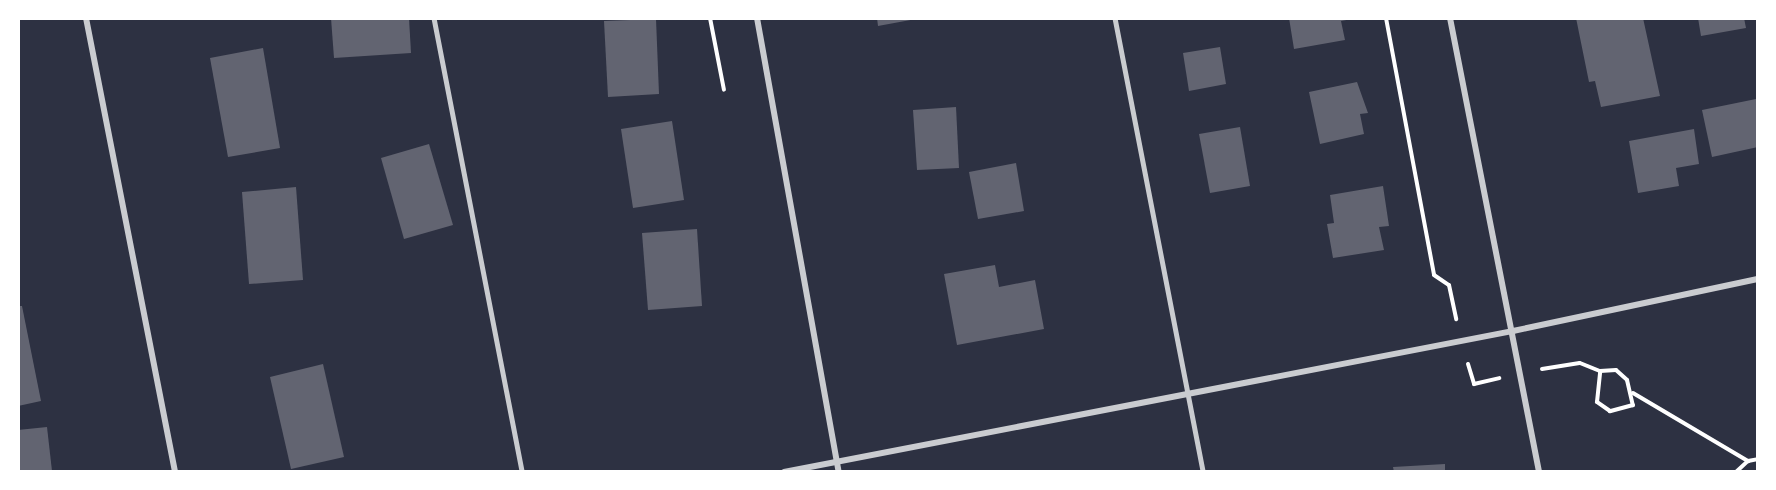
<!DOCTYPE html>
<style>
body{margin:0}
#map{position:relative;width:1776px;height:490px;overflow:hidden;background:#2d3142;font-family:"Source Sans 3",sans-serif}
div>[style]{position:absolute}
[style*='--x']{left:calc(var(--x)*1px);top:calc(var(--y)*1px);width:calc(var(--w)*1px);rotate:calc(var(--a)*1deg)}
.building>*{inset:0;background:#626471}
.path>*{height:4px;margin:-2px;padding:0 2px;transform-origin:2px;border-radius:2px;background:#fff}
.service>*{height:4.5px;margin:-2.25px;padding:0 2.25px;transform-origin:2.25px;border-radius:2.25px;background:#caccd0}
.minor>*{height:6px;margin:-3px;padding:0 3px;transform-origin:3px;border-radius:3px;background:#caccd0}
span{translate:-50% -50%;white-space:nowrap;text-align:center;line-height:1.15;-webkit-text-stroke:4.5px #fff;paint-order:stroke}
.frame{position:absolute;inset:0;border:20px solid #fff;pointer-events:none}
</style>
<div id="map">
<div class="building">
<div style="clip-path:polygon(331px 18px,409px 18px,411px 53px,334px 58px)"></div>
<div style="clip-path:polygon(877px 18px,916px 18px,916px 19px,878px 26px)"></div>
<div style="clip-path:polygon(1289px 18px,1351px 18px,1352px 19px,1341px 21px,1345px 40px,1294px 49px)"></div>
<div style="clip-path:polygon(1576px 18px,1643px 18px,1660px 96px,1601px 107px,1595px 81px,1589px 82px)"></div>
<div style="clip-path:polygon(1698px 18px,1744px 18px,1746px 28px,1701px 36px)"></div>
<div style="clip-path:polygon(656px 19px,659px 94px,608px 97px,604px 21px)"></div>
<div style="clip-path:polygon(1220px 47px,1226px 84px,1189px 91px,1183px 53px)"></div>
<div style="clip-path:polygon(263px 48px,280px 148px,228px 157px,210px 58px)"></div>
<div style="clip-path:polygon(1357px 82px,1368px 113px,1360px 114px,1364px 134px,1320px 144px,1309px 92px)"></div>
<div style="clip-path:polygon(1756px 99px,1758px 147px,1712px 157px,1702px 110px)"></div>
<div style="clip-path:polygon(956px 107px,959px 168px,917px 170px,913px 110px)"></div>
<div style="clip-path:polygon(672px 121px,684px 200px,633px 208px,621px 129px)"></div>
<div style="clip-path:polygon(1240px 127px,1250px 186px,1210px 193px,1199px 134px)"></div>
<div style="clip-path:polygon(1694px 129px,1699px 164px,1676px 168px,1679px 186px,1638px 193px,1629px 141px)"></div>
<div style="clip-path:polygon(429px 144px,453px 225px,404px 239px,381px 158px)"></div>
<div style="clip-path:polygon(1016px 163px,1024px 211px,978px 219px,969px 172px)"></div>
<div style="clip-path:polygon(1383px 186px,1389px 226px,1379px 227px,1384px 250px,1333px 258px,1327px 224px,1334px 223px,1330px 195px)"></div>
<div style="clip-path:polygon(296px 187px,303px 280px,249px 284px,242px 192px)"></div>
<div style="clip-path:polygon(697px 229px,702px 306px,648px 310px,642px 233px)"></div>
<div style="clip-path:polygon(995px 265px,999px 287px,1035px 280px,1044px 329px,957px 345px,944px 274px)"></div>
<div style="clip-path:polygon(18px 306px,22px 306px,41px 401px,18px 406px)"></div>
<div style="clip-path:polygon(323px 364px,344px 457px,291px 469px,270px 377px)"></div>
<div style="clip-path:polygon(47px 427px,52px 471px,18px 472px,18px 430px)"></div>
<div style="clip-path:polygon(1445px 464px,1445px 472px,1394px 472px,1393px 467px)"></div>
</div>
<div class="path">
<div style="--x:710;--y:18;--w:73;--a:79"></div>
<div style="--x:1386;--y:18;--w:261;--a:79.4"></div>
<div style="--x:1434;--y:275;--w:18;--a:34"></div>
<div style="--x:1449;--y:285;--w:35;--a:78"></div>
<div style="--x:1468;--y:364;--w:21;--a:73"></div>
<div style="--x:1474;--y:384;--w:26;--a:-13"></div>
<div style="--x:1542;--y:369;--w:38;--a:-9"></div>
<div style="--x:1580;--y:363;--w:22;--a:22"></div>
<div style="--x:1600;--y:371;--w:16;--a:-4"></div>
<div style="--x:1616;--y:370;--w:15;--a:42"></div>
<div style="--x:1627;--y:380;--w:26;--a:77"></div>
<div style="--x:1633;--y:405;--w:24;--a:165"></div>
<div style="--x:1610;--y:411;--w:16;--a:-145"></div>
<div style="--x:1597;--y:402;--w:31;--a:-84"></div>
<div style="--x:1633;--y:393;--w:134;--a:30.6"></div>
<div style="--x:1736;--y:472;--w:16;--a:-43"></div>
<div style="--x:1748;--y:461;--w:10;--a:-11"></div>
</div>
<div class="service">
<div style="--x:434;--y:18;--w:462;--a:79"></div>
<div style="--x:1115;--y:18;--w:462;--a:79"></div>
</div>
<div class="minor">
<div style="--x:86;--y:18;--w:463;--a:78.9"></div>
<div style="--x:757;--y:18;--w:461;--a:79.8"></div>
<div style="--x:1450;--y:18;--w:463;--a:78.9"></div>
<div style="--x:784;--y:472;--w:743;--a:-10.95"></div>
<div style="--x:1513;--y:331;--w:250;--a:-12"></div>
</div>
<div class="frame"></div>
</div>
